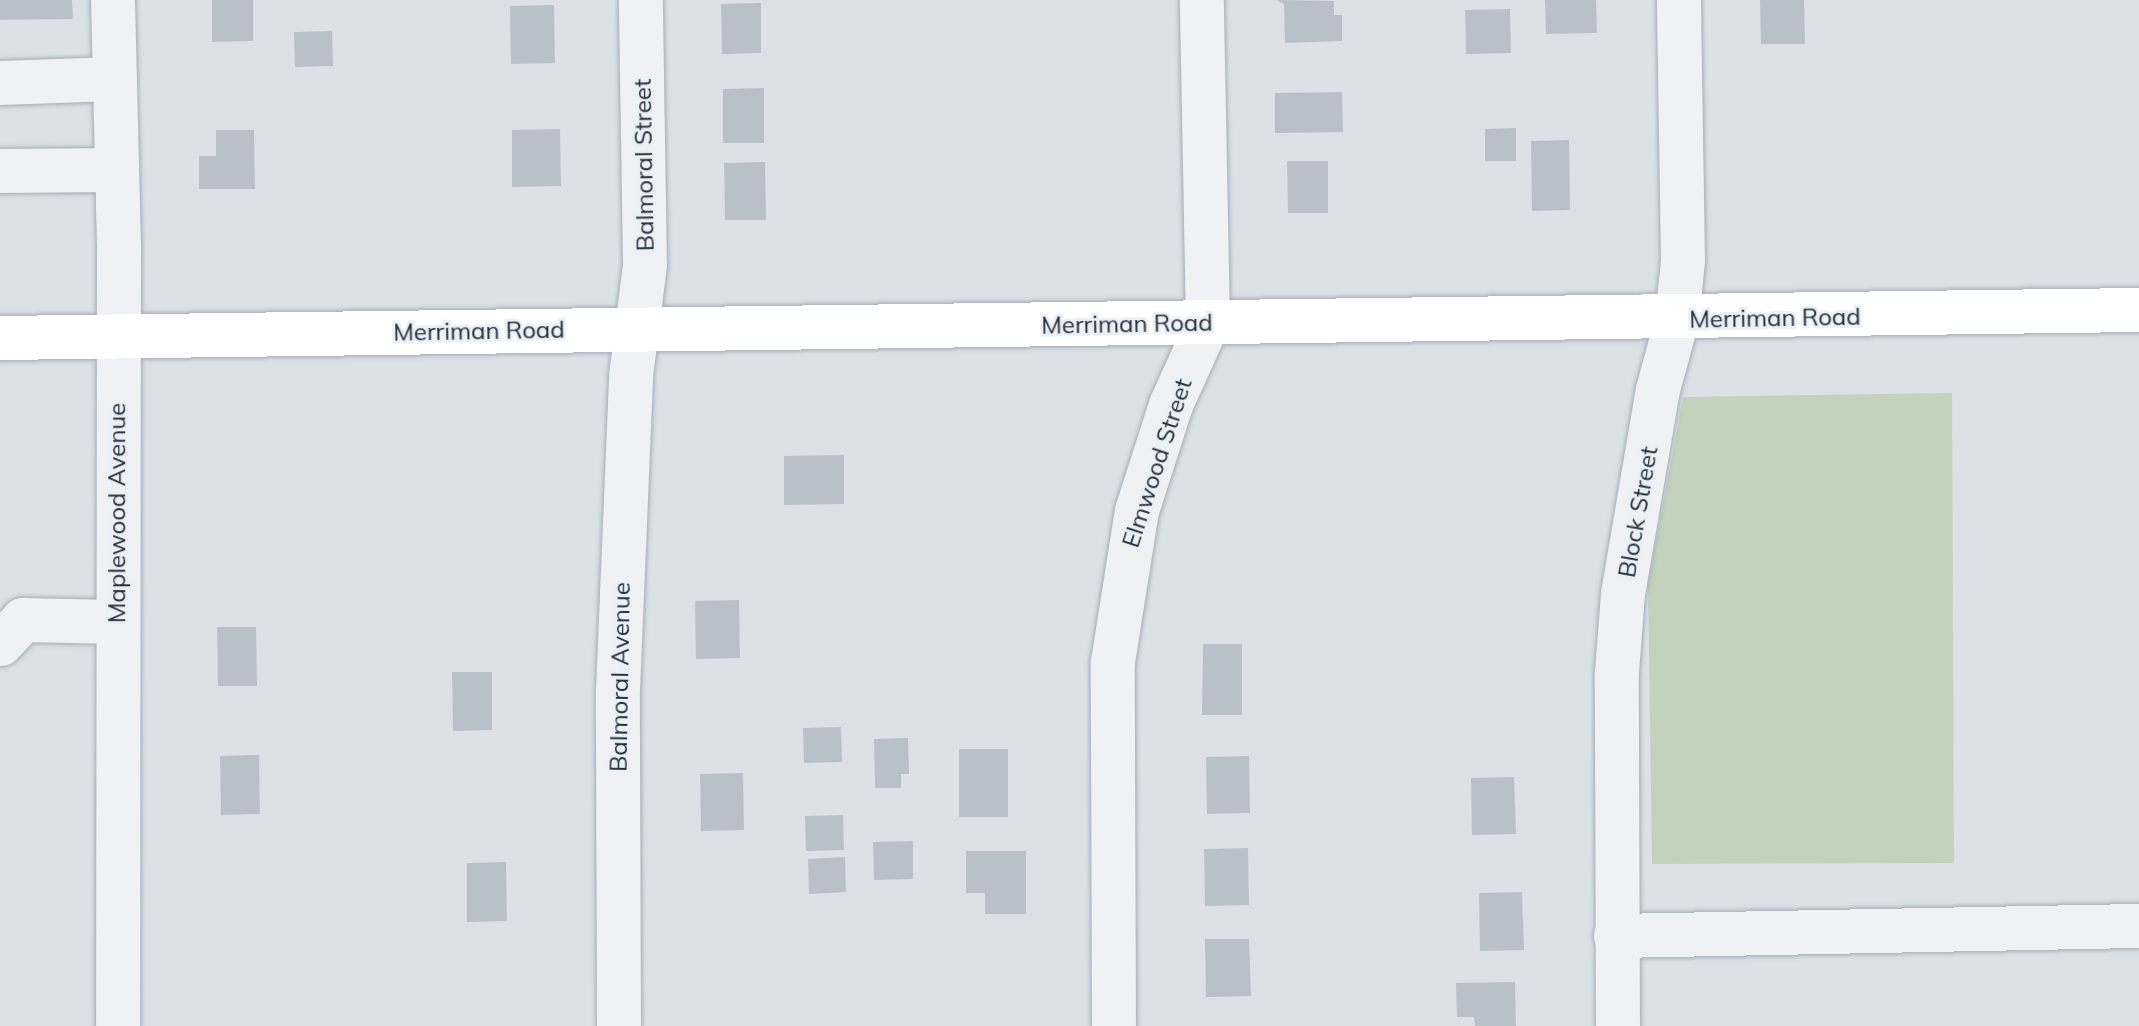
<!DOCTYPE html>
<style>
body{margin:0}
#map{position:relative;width:2139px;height:1026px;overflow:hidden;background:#dce1e7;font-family:Mulish,sans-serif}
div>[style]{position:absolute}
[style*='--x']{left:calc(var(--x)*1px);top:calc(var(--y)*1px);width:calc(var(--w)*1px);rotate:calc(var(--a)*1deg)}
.green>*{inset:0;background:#c3d2bc}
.building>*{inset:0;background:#b8c1ca}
.roads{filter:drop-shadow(0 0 2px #a5acb5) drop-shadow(0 0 2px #a5acb5)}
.minor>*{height:44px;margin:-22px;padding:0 22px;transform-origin:22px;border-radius:22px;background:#eff1f5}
.major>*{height:44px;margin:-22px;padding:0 22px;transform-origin:22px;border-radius:22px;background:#fff}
span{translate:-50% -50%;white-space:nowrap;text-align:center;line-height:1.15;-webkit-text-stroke:6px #ebf0f5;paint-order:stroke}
.street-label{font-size:24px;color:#24303f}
</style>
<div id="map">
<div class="green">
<div style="clip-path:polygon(1952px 393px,1954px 863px,1652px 864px,1648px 586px,1683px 397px)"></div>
</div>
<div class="building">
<div style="clip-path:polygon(0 0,72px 0,73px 19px,0 20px)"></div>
<div style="clip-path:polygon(212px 0,253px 0,253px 41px,212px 42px)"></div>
<div style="clip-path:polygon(1277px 0,1334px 1px,1334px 15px,1342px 15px,1342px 41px,1285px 43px,1284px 4px)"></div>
<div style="clip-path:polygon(1545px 0,1596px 0,1597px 33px,1546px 34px)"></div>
<div style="clip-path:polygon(1760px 0,1804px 0,1805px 44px,1761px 44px)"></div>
<div style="clip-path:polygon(761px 3px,761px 53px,722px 54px,721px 4px)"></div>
<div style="clip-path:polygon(554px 5px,555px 63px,511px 64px,510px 6px)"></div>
<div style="clip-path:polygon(1510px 9px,1511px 53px,1466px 54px,1465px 10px)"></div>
<div style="clip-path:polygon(332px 31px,333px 66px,295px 67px,294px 32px)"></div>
<div style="clip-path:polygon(764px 88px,764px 143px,723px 143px,723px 89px)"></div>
<div style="clip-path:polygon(1342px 92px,1343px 132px,1275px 133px,1275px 93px)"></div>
<div style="clip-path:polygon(1516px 128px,1516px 161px,1485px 161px,1485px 129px)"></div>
<div style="clip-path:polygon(560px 129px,561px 186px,512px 187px,512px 130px)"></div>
<div style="clip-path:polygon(216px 130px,254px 130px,255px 189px,199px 189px,199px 156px,216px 156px)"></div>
<div style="clip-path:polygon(1569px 140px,1570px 210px,1532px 211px,1531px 141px)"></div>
<div style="clip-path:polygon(1287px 161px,1328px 161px,1328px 213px,1288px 213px)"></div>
<div style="clip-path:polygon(765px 162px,766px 220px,725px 220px,724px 163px)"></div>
<div style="clip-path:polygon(844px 455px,844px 504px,784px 505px,784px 456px)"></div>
<div style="clip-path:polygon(739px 600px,740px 658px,696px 659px,695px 601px)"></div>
<div style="clip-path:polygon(217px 627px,256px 627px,257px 686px,218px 686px)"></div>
<div style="clip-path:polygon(1203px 644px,1242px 644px,1242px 715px,1202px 715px)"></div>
<div style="clip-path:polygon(452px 672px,492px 672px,492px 730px,453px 731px)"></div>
<div style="clip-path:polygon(841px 727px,842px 762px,804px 763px,803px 728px)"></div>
<div style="clip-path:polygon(908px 738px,909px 774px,901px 774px,901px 788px,875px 788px,874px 739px)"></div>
<div style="clip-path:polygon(959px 749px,1008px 749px,1008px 817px,959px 817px)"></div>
<div style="clip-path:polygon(259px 755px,260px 814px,221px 815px,220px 756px)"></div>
<div style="clip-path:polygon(1249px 756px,1250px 813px,1207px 814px,1206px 757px)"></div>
<div style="clip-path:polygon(743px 773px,744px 830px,701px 831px,700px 774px)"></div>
<div style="clip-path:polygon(1514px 777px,1516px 834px,1472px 835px,1471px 778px)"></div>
<div style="clip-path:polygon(843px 815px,844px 850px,806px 851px,805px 816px)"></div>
<div style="clip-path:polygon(913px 841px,913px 879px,874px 880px,873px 842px)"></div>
<div style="clip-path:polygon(1248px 848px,1249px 905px,1205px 906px,1204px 849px)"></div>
<div style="clip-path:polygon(966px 851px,1026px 851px,1026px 914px,985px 914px,985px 893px,966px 893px)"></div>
<div style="clip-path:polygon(845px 857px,846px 892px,809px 894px,808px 859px)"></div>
<div style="clip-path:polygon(506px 862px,507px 921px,467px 922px,467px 863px)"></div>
<div style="clip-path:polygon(1522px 892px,1524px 950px,1480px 951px,1479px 893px)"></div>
<div style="clip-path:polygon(1205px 939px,1249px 939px,1251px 996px,1206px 997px)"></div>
<div style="clip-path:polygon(1515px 982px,1516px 1026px,1475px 1026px,1474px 1017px,1457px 1017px,1456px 983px)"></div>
</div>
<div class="roads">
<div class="minor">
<div style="--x:113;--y:0;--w:253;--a:88.6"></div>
<div style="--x:119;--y:253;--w:773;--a:90.07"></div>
<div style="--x:0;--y:83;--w:115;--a:-2"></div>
<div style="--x:0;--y:171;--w:117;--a:-0.5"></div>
<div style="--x:1;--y:644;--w:33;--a:-47"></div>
<div style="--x:23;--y:620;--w:94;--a:1.2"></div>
<div style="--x:1616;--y:936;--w:523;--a:-1.1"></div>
<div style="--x:619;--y:1026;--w:336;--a:-90.2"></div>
<div style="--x:618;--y:690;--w:314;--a:-87.6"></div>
<div style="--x:631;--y:376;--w:112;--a:-82.8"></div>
<div style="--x:645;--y:265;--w:265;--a:-90.9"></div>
<div style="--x:1114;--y:1026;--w:364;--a:-90.2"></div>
<div style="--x:1113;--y:662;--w:153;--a:-81"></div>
<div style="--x:1137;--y:511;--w:111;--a:-72.2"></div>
<div style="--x:1171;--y:405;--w:90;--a:-65.7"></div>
<div style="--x:1208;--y:323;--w:323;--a:-91.1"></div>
<div style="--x:1618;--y:1026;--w:354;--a:-90.2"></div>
<div style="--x:1617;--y:672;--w:78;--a:-85.6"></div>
<div style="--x:1623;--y:594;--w:207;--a:-80.3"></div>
<div style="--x:1658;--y:390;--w:73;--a:-74.8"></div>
<div style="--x:1677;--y:320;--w:59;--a:-84.2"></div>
<div style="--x:1683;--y:261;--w:261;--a:-90.9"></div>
</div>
<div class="major">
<div style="--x:0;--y:338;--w:2139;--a:-0.75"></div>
</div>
</div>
<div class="street-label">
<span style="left:644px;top:165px;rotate:-91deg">Balmoral Street</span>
<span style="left:1775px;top:318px;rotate:-1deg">Merriman Road</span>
<span style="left:1127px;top:324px;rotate:-1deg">Merriman Road</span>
<span style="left:479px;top:331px;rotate:-1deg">Merriman Road</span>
<span style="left:1157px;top:463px;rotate:-72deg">Elmwood Street</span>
<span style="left:1638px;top:512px;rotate:-80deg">Block Street</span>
<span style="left:117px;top:513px;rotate:-90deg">Maplewood Avenue</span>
<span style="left:620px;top:677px;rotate:-89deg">Balmoral Avenue</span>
</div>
</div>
